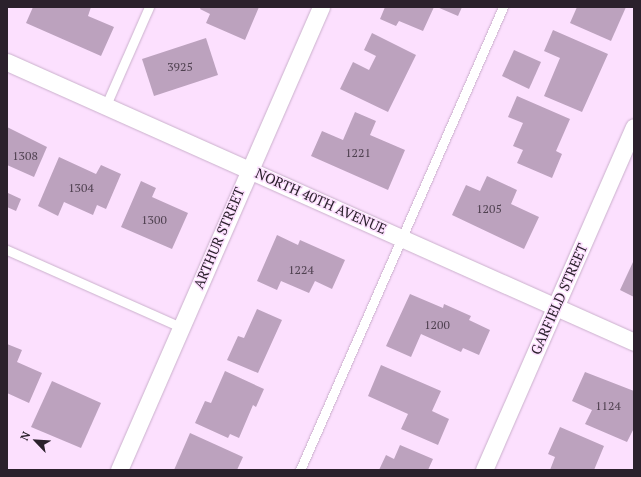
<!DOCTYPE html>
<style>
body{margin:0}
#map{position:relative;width:641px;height:477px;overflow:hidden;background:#fce0fe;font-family:"PT Serif",serif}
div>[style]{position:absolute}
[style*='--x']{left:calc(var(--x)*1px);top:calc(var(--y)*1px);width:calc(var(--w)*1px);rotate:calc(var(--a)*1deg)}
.building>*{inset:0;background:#bca2be}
.roads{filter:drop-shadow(0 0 1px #cab0cc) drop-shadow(0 0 1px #cab0cc)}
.service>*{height:9px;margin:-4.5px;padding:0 4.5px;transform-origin:4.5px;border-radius:4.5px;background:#fff}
.minor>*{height:17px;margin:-8.5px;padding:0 8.5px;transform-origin:8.5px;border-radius:8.5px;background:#fff}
span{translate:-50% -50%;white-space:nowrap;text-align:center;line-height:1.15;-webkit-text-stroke:3px #fce0fe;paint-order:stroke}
.number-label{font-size:12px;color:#4f4150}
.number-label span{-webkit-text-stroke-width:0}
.street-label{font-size:14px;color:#2b212c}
.frame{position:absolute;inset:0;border:8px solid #2b212c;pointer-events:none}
.north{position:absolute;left:16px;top:421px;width:40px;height:40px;-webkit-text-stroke:3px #fce0fe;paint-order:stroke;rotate:295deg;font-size:11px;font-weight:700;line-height:16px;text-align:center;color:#2b212c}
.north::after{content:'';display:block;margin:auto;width:14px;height:18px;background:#2b212c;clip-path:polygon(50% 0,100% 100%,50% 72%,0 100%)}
</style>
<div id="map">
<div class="building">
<div style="clip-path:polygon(33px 7px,91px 7px,88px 16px,114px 27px,101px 56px,26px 23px)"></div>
<div style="clip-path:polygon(201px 7px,259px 7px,245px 40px,206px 23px,210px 14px,200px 9px)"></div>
<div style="clip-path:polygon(385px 7px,434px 7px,423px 31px,399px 21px,396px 26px,380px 19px)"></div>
<div style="clip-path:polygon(437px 7px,462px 7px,458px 16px)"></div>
<div style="clip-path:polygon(577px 7px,626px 7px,611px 41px,570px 23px)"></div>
<div style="clip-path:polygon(553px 30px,608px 54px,582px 112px,544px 96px,560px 58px,544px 51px)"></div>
<div style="clip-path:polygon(372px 33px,416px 55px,388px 112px,340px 89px,353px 62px,369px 70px,376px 56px,364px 50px)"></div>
<div style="clip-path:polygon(206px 38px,218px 75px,154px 96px,142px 59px)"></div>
<div style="clip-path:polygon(514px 50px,541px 62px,529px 89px,502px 76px)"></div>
<div style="clip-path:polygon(517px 96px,570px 119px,556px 151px,562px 154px,552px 178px,517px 163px,523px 150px,513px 146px,523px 123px,508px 117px)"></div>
<div style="clip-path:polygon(355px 112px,376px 121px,370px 135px,405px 150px,388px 190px,311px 156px,322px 131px,343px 140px)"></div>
<div style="clip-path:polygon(7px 127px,47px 147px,34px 177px,7px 165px)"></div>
<div style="clip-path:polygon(59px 157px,96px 174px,101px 165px,121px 174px,106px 209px,97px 205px,93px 215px,64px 202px,58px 216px,38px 206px)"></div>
<div style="clip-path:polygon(487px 176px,517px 190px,511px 204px,539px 217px,524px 249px,452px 215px,466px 185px,480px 191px)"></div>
<div style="clip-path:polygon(141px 181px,156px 188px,152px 197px,188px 213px,172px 249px,121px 227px)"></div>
<div style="clip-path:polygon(8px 193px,21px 199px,16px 211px,7px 207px)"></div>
<div style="clip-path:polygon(277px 235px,298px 245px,300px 240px,345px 260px,332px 289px,315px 281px,309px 293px,281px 281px,277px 290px,257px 281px)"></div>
<div style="clip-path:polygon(633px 262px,634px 263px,634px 297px,620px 290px)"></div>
<div style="clip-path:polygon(410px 294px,443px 308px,444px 304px,471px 316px,469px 320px,490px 330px,479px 355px,463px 348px,461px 352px,421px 334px,411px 357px,386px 346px)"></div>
<div style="clip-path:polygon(257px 309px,282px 320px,258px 373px,227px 360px,238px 336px,244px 338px)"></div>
<div style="clip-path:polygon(7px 344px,22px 350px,17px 362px,42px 373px,29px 403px,7px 393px)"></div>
<div style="clip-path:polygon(381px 365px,441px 391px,432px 411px,449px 419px,438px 445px,401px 429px,408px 414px,368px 396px)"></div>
<div style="clip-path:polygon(225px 371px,264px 389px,256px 407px,253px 405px,239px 438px,230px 434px,228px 438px,195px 423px,205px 401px,211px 403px)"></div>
<div style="clip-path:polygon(585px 372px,634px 391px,634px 428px,627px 442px,585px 424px,592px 410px,572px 401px)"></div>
<div style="clip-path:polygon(52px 381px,101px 403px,81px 448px,31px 427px)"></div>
<div style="clip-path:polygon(560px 427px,604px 446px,594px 470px,550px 470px,555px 457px,548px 454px)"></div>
<div style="clip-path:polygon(190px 433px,243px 457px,237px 470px,174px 470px)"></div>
<div style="clip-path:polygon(400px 445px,433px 459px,428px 470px,379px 470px,386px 455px,394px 459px)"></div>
</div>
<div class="roads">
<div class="service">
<div style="--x:106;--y:105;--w:107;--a:-66.3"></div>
<div style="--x:7;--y:250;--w:190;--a:23.9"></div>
<div style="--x:300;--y:470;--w:506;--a:-66.33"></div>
</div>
<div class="minor">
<div style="--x:7;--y:62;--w:687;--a:24.06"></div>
<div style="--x:119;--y:470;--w:505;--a:-66.43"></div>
<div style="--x:484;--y:470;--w:374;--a:-66.4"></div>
</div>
</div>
<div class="number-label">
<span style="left:180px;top:67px">3925</span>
<span style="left:358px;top:153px">1221</span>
<span style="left:25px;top:156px">1308</span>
<span style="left:81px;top:188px">1304</span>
<span style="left:489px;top:209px">1205</span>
<span style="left:154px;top:220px">1300</span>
<span style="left:301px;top:270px">1224</span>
<span style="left:437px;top:325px">1200</span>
<span style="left:608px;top:406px">1124</span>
</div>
<div class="street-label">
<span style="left:321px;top:201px;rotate:24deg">NORTH 40TH AVENUE</span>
<span style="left:219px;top:238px;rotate:-67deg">ARTHUR STREET</span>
<span style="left:559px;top:299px;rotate:-66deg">GARFIELD STREET</span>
</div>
<div class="frame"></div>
<div class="north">N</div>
</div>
